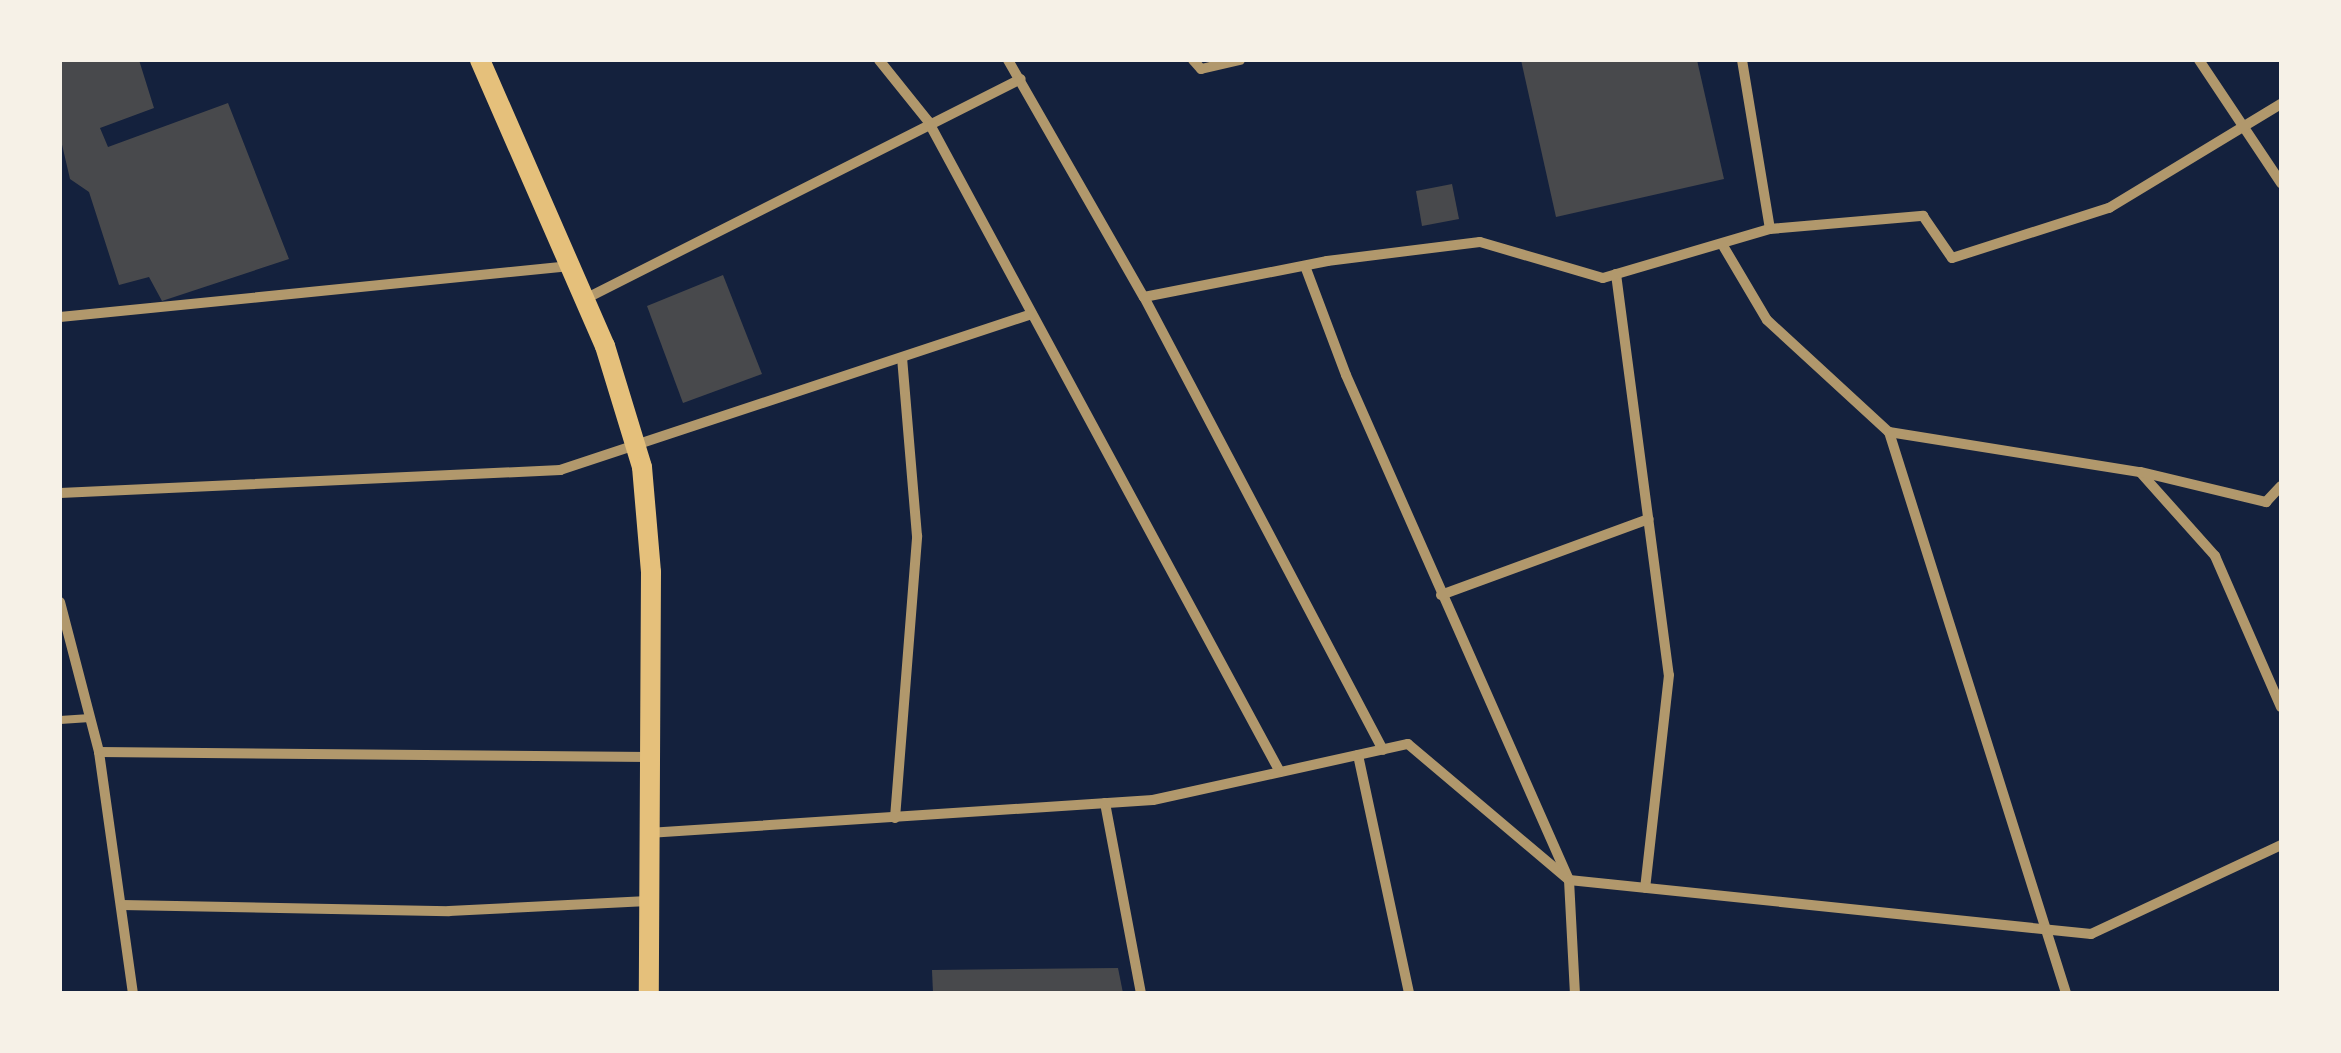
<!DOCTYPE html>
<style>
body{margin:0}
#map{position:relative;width:2341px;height:1053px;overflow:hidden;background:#14213d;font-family:"Nunito Sans",sans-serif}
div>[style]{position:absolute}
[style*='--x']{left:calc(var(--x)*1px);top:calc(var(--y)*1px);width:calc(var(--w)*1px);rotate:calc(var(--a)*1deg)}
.building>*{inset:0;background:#48494c}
.service>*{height:8px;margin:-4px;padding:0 4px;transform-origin:4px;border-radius:4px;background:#b1986c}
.minor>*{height:10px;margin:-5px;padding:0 5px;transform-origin:5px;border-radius:5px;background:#b1986c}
.secondary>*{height:20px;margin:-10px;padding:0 10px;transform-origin:10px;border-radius:10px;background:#e5c07b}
span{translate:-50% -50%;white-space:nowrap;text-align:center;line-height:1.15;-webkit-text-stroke:9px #f6f1e7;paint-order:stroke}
.frame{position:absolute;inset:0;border:62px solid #f6f1e7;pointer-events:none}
</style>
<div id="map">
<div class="building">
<div style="clip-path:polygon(60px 60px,139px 60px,154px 108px,100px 128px,108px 147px,228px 103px,289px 259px,162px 301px,149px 277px,119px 285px,89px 192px,70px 179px,60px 136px)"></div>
<div style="clip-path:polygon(1521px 60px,1697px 60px,1724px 179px,1556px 217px)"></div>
<div style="clip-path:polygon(1452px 184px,1459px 219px,1422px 226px,1416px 191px)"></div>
<div style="clip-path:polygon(723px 275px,762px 374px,683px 403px,647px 306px)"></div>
<div style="clip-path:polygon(1118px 968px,1123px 993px,933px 993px,932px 970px)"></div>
</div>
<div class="service">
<div style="--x:60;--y:720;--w:30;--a:-4"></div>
</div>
<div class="minor">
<div style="--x:879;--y:60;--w:78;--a:51.2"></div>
<div style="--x:928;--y:121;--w:740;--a:61.6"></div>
<div style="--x:1008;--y:60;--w:273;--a:60.2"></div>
<div style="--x:1144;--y:297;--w:512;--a:62.18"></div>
<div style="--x:1193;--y:60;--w:12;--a:48"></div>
<div style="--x:1201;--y:69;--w:40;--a:-13"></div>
<div style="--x:1742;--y:60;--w:171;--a:80.6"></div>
<div style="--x:2199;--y:60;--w:148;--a:56.3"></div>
<div style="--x:1722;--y:244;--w:88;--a:59.4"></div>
<div style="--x:1767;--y:320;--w:166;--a:42.6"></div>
<div style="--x:1889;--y:432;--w:588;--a:72.49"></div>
<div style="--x:1305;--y:266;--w:116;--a:69.4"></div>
<div style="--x:1346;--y:375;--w:552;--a:66.17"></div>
<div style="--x:1569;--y:880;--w:113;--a:87"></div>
<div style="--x:1616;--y:274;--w:404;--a:82.5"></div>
<div style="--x:1669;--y:675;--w:214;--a:96.4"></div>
<div style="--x:1144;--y:297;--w:187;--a:-11.1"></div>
<div style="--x:1327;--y:261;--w:154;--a:-7.1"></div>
<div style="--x:1480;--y:242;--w:128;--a:16.3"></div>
<div style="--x:1603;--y:278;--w:174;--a:-16.4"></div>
<div style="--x:1770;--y:229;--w:154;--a:-4.9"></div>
<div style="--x:1923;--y:216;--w:51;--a:55.4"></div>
<div style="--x:1952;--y:258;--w:165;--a:-17.7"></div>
<div style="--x:2109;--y:208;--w:201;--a:-31.2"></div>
<div style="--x:585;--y:299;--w:488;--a:-26.8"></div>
<div style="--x:60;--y:317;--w:513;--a:-5.71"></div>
<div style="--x:1889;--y:432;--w:254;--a:9.1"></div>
<div style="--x:2140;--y:472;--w:113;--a:48.2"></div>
<div style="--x:2215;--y:556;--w:165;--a:66.4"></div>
<div style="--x:2141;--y:472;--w:129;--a:13.5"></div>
<div style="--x:2266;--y:502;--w:22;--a:-47"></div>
<div style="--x:60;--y:493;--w:501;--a:-2.63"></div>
<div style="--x:560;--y:470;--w:497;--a:-18.3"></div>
<div style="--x:1441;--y:595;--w:221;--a:-20.1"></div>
<div style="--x:60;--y:602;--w:155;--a:75.4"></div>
<div style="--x:99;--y:752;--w:243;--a:82"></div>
<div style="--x:99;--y:752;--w:550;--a:0.52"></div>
<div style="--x:1358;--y:755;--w:243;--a:77.9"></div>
<div style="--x:1105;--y:803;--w:193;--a:79.3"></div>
<div style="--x:895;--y:818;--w:283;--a:-85.5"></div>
<div style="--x:917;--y:536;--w:178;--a:-94.8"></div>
<div style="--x:648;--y:833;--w:506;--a:-3.74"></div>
<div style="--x:1153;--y:800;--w:261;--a:-12.4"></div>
<div style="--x:1408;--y:744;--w:211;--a:40.2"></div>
<div style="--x:1569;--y:880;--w:525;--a:5.91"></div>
<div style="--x:2091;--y:934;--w:210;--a:-25.1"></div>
<div style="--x:122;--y:905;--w:327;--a:1.1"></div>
<div style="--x:449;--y:911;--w:199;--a:-2.9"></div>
</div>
<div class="secondary">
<div style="--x:480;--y:60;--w:312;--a:66.4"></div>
<div style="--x:605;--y:346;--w:127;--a:73"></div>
<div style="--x:642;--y:467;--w:105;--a:85.1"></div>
<div style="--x:651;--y:572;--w:421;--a:90.3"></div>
</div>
<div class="frame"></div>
</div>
